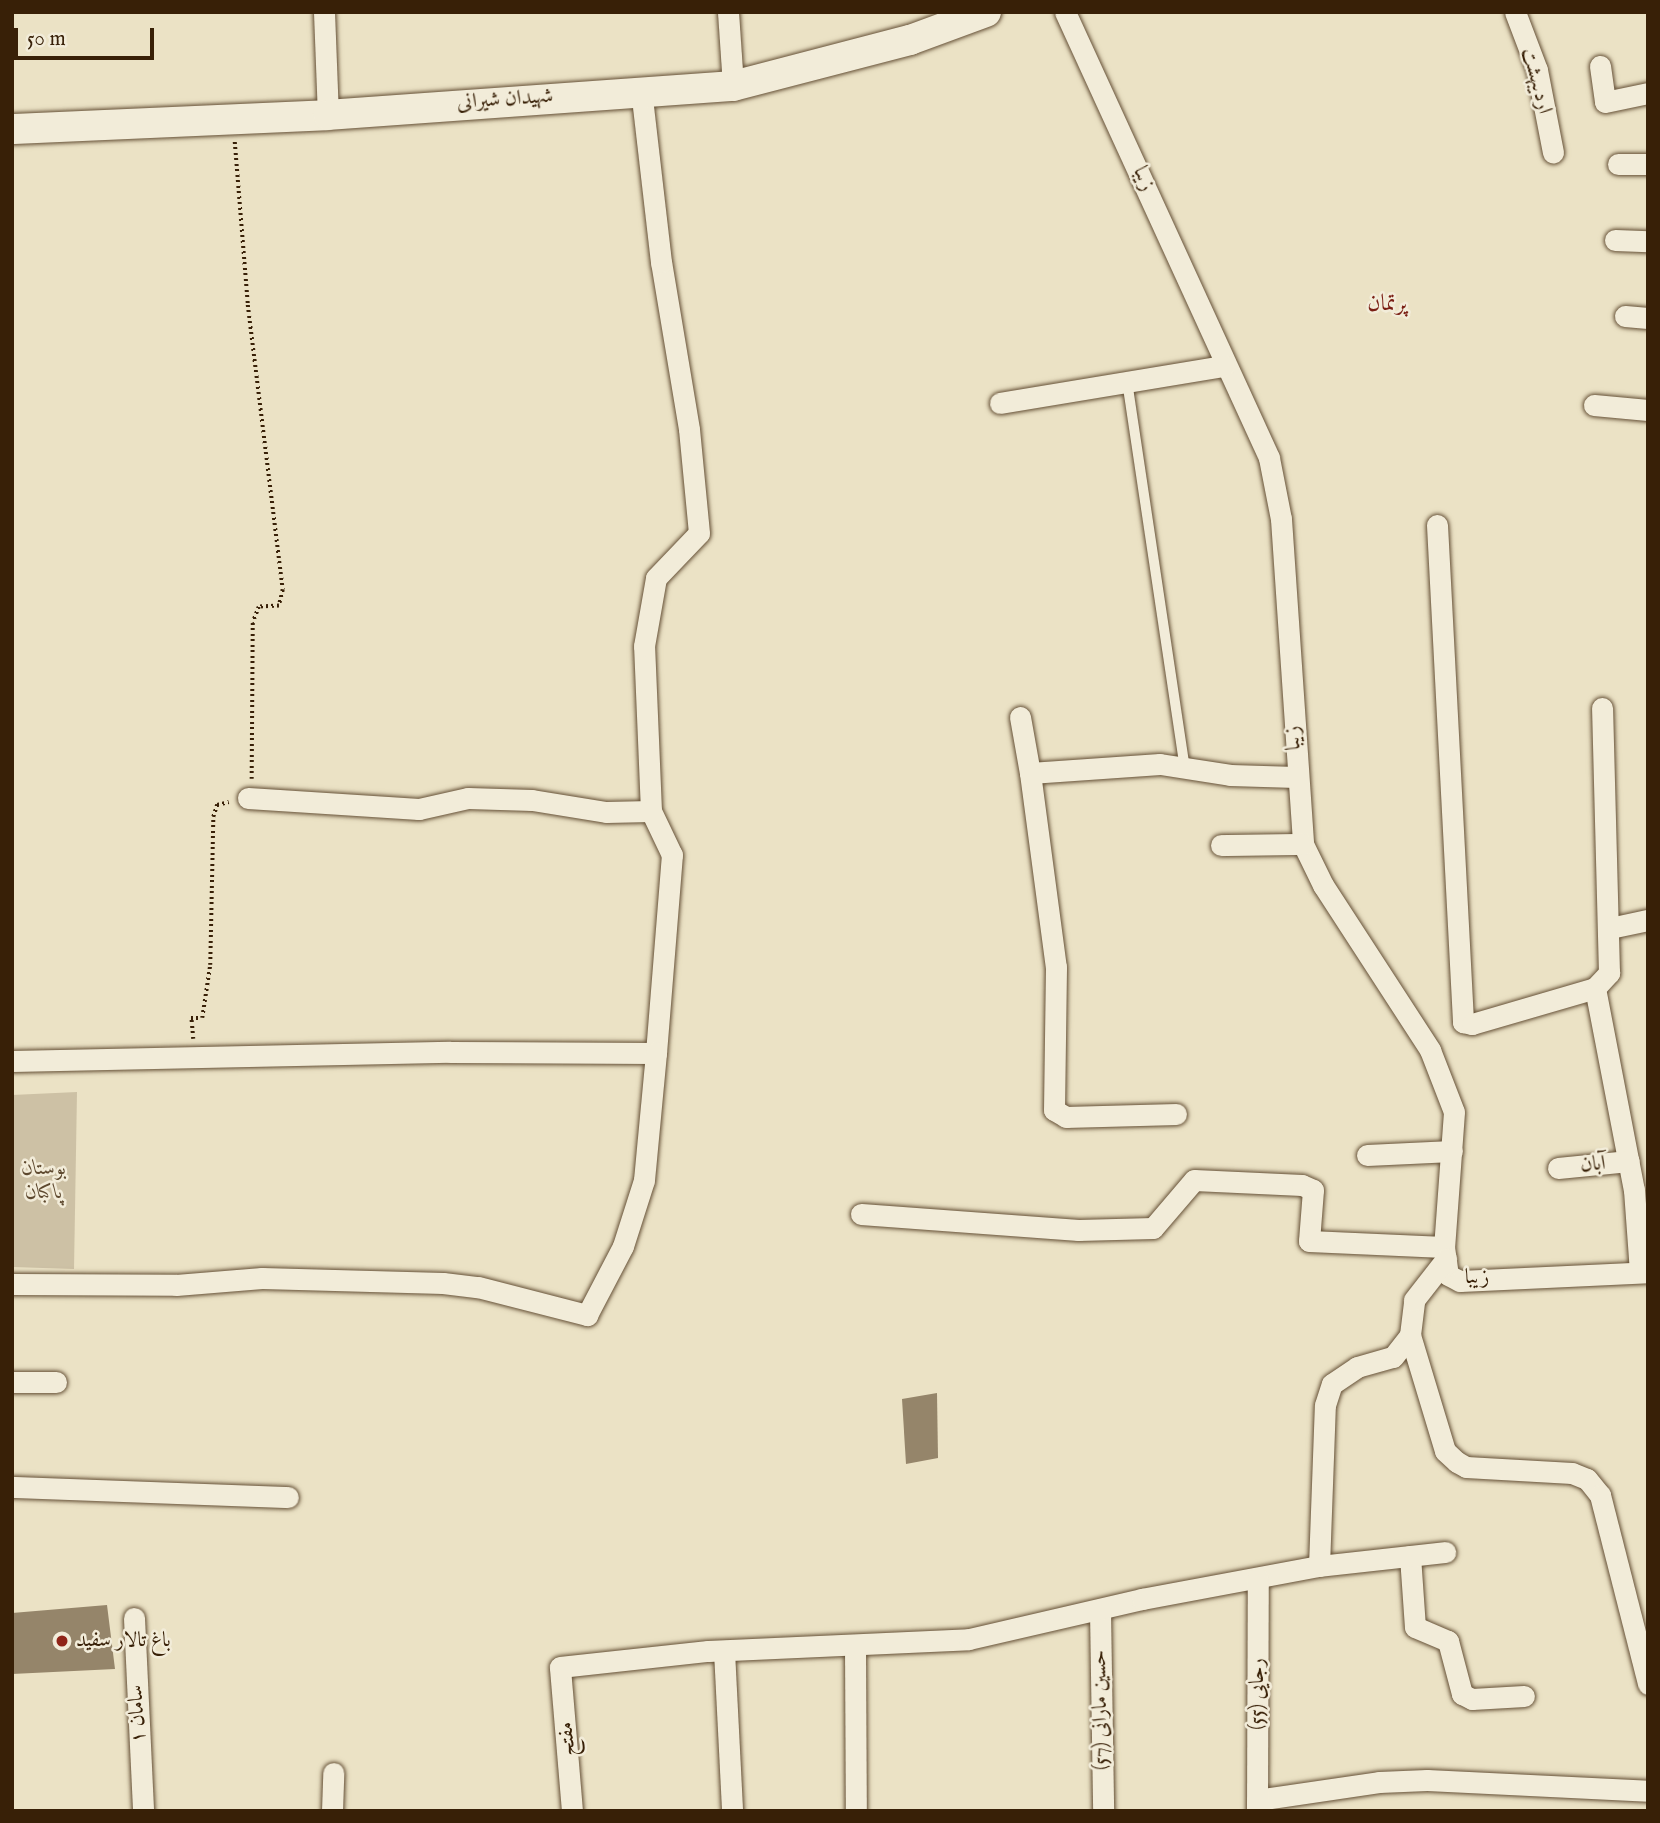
<!DOCTYPE html>
<meta charset="utf-8">
<style>
body{margin:0}
#map{position:relative;width:1660px;height:1823px;overflow:hidden;background:#ebe2c5;font-family:"IM FELL English",Amiri,serif}
div>[style]{position:absolute}
[style*='--x']{left:calc(var(--x)*1px);top:calc(var(--y)*1px);width:calc(var(--w)*1px);rotate:calc(var(--a)*1deg)}
.green>*{inset:0;background:#cdc1a5}
.building>*{inset:0;background:#95856a}
.path>*{height:3.5px;margin-top:-1.75px;transform-origin:0;background:repeating-linear-gradient(90deg,#382007 0 2px,transparent 0 5.5px)}
.roads{filter:drop-shadow(0 0 2px #655036) drop-shadow(0 0 2px #655036)}
.lane>*{height:10px;margin:-5px;padding:0 5px;transform-origin:5px;border-radius:5px;background:#f2ecd9}
.street>*{height:21px;margin:-10.5px;padding:0 10.5px;transform-origin:10.5px;border-radius:10.5px;background:#f2ecd9}
.secondary>*{height:30px;margin:-15px;padding:0 15px;transform-origin:15px;border-radius:15px;background:#f2ecd9}
.dots>*{width:19px;height:19px;translate:-50% -50%;box-sizing:border-box;border:4px solid #f2ecd9;border-radius:50%}
span{translate:-50% -50%;white-space:nowrap;text-align:center;line-height:1.15;-webkit-text-stroke:5px #f2ecd9;paint-order:stroke}
.street-label{font-size:21px;color:#382007}
.park-label{font-size:21px;color:#5d482e;font-style:italic}
.poi-label{font-size:21px;color:#382007}
.left{translate:0 -50%;text-align:left}
.neighbourhood-label{font-size:23px;color:#7a1f14}
.frame{position:absolute;inset:0;border:14px solid #382007;pointer-events:none}
.scale{position:absolute;left:14px;top:28px;width:140px;height:32px;box-sizing:border-box;border:4px solid #382007;border-top:0;padding-left:9px;font-size:21px;line-height:24px;white-space:nowrap;color:#382007;-webkit-text-stroke:5px #f2ecd9;paint-order:stroke}
</style>
<div id="map">
<div class="green">
<div style="clip-path:polygon(77px 1092px,74px 1269px,12px 1267px,12px 1095px)"></div>
</div>
<div class="building">
<div style="clip-path:polygon(937px 1393px,938px 1458px,906px 1464px,902px 1399px)"></div>
<div style="clip-path:polygon(107px 1605px,115px 1669px,12px 1674px,12px 1613px)"></div>
</div>
<div class="path">
<div style="--x:235;--y:142;--w:164;--a:85.4"></div>
<div style="--x:248;--y:305;--w:287;--a:83"></div>
<div style="--x:283;--y:590;--w:16;--a:104"></div>
<div style="--x:279;--y:606;--w:20;--a:177"></div>
<div style="--x:259;--y:607;--w:17;--a:111"></div>
<div style="--x:253;--y:623;--w:156;--a:90.4"></div>
<div style="--x:193;--y:1039;--w:21;--a:-95"></div>
<div style="--x:191;--y:1018;--w:11;--a:0"></div>
<div style="--x:202;--y:1018;--w:54;--a:-81.4"></div>
<div style="--x:210;--y:965;--w:148;--a:-88.8"></div>
<div style="--x:213;--y:817;--w:13;--a:-72"></div>
<div style="--x:217;--y:805;--w:12;--a:-14"></div>
</div>
<div class="roads">
<div class="lane">
<div style="--x:1127;--y:381;--w:391;--a:81.5"></div>
</div>
<div class="street">
<div style="--x:324;--y:12;--w:103;--a:87.8"></div>
<div style="--x:728;--y:12;--w:74;--a:86.1"></div>
<div style="--x:1065;--y:12;--w:490;--a:65.4"></div>
<div style="--x:1269;--y:458;--w:62;--a:78.9"></div>
<div style="--x:1281;--y:519;--w:326;--a:86.1"></div>
<div style="--x:1303;--y:844;--w:46;--a:64"></div>
<div style="--x:1323;--y:885;--w:197;--a:57"></div>
<div style="--x:1430;--y:1050;--w:66;--a:68.8"></div>
<div style="--x:1454;--y:1112;--w:135;--a:94.2"></div>
<div style="--x:1444;--y:1247;--w:28;--a:82"></div>
<div style="--x:1448;--y:1275;--w:13;--a:27"></div>
<div style="--x:1460;--y:1281;--w:188;--a:-2.7"></div>
<div style="--x:1515;--y:12;--w:62;--a:69.2"></div>
<div style="--x:1537;--y:70;--w:84;--a:79"></div>
<div style="--x:1600;--y:66;--w:36;--a:82"></div>
<div style="--x:1605;--y:102;--w:44;--a:-11.8"></div>
<div style="--x:1618;--y:164;--w:30;--a:0"></div>
<div style="--x:1615;--y:240;--w:33;--a:2"></div>
<div style="--x:1625;--y:316;--w:23;--a:5"></div>
<div style="--x:1000;--y:403;--w:227;--a:-9.4"></div>
<div style="--x:1594;--y:405;--w:54;--a:5.3"></div>
<div style="--x:1437;--y:525;--w:498;--a:87"></div>
<div style="--x:1463;--y:1022;--w:9;--a:13"></div>
<div style="--x:1472;--y:1024;--w:128;--a:-16.3"></div>
<div style="--x:1595;--y:988;--w:21;--a:-47"></div>
<div style="--x:1609;--y:973;--w:265;--a:-91.5"></div>
<div style="--x:1020;--y:717;--w:57;--a:79.9"></div>
<div style="--x:1030;--y:773;--w:130;--a:-4"></div>
<div style="--x:1160;--y:764;--w:71;--a:8.9"></div>
<div style="--x:1230;--y:775;--w:66;--a:1.7"></div>
<div style="--x:1030;--y:773;--w:196;--a:82.4"></div>
<div style="--x:1056;--y:967;--w:143;--a:90.8"></div>
<div style="--x:1054;--y:1110;--w:14;--a:30"></div>
<div style="--x:1066;--y:1117;--w:110;--a:-1.6"></div>
<div style="--x:248;--y:798;--w:171;--a:3.7"></div>
<div style="--x:419;--y:809;--w:50;--a:-12.7"></div>
<div style="--x:468;--y:798;--w:64;--a:1.8"></div>
<div style="--x:532;--y:800;--w:75;--a:9.2"></div>
<div style="--x:606;--y:812;--w:45;--a:-1.3"></div>
<div style="--x:651;--y:811;--w:165;--a:-92.4"></div>
<div style="--x:644;--y:646;--w:69;--a:-80"></div>
<div style="--x:656;--y:578;--w:62;--a:-46.3"></div>
<div style="--x:699;--y:533;--w:104;--a:-95.5"></div>
<div style="--x:689;--y:429;--w:169;--a:-99.5"></div>
<div style="--x:661;--y:262;--w:173;--a:-96.6"></div>
<div style="--x:1221;--y:845;--w:82;--a:-0.7"></div>
<div style="--x:1610;--y:928;--w:39;--a:-12"></div>
<div style="--x:1595;--y:988;--w:206;--a:79.1"></div>
<div style="--x:1634;--y:1190;--w:81;--a:85.8"></div>
<div style="--x:12;--y:1061;--w:438;--a:-1.2"></div>
<div style="--x:450;--y:1052;--w:206;--a:0.3"></div>
<div style="--x:656;--y:1053;--w:199;--a:-85.4"></div>
<div style="--x:672;--y:855;--w:49;--a:-115.5"></div>
<div style="--x:1367;--y:1155;--w:85;--a:-2.7"></div>
<div style="--x:1558;--y:1168;--w:71;--a:-5.6"></div>
<div style="--x:861;--y:1214;--w:218;--a:4.2"></div>
<div style="--x:1078;--y:1230;--w:75;--a:-1.5"></div>
<div style="--x:1153;--y:1228;--w:63;--a:-49.5"></div>
<div style="--x:1194;--y:1180;--w:108;--a:2.7"></div>
<div style="--x:1302;--y:1185;--w:12;--a:24"></div>
<div style="--x:1313;--y:1190;--w:51;--a:94.5"></div>
<div style="--x:1309;--y:1241;--w:135;--a:2.5"></div>
<div style="--x:12;--y:1284;--w:164;--a:0.3"></div>
<div style="--x:176;--y:1285;--w:86;--a:-4.7"></div>
<div style="--x:262;--y:1278;--w:181;--a:1.6"></div>
<div style="--x:443;--y:1283;--w:35;--a:7"></div>
<div style="--x:478;--y:1287;--w:113;--a:14.4"></div>
<div style="--x:587;--y:1315;--w:78;--a:-62.4"></div>
<div style="--x:623;--y:1246;--w:69;--a:-72.3"></div>
<div style="--x:644;--y:1180;--w:128;--a:-84.6"></div>
<div style="--x:1410;--y:1335;--w:121;--a:73.2"></div>
<div style="--x:1445;--y:1451;--w:16;--a:43"></div>
<div style="--x:1457;--y:1462;--w:10;--a:29"></div>
<div style="--x:1466;--y:1467;--w:106;--a:3.2"></div>
<div style="--x:1572;--y:1473;--w:16;--a:22"></div>
<div style="--x:1587;--y:1479;--w:21;--a:51"></div>
<div style="--x:1600;--y:1495;--w:195;--a:75.7"></div>
<div style="--x:12;--y:1382;--w:44;--a:0"></div>
<div style="--x:12;--y:1487;--w:276;--a:2.1"></div>
<div style="--x:1410;--y:1556;--w:71;--a:86"></div>
<div style="--x:1415;--y:1627;--w:36;--a:23"></div>
<div style="--x:1448;--y:1641;--w:55;--a:75.2"></div>
<div style="--x:1462;--y:1694;--w:11;--a:27"></div>
<div style="--x:1472;--y:1699;--w:52;--a:-3.3"></div>
<div style="--x:1319;--y:1566;--w:127;--a:-6.3"></div>
<div style="--x:1100;--y:1610;--w:201;--a:89.1"></div>
<div style="--x:134;--y:1618;--w:193;--a:87.3"></div>
<div style="--x:855;--y:1646;--w:165;--a:89.7"></div>
<div style="--x:724;--y:1651;--w:160;--a:87.1"></div>
<div style="--x:1257;--y:1800;--w:123;--a:-8.4"></div>
<div style="--x:1379;--y:1782;--w:48;--a:-2.4"></div>
<div style="--x:1427;--y:1780;--w:221;--a:2.8"></div>
<div style="--x:332;--y:1811;--w:38;--a:-88"></div>
<div style="--x:572;--y:1811;--w:144;--a:-94.8"></div>
<div style="--x:560;--y:1667;--w:149;--a:-6.2"></div>
<div style="--x:708;--y:1651;--w:261;--a:-2.6"></div>
<div style="--x:969;--y:1639;--w:178;--a:-13"></div>
<div style="--x:1142;--y:1599;--w:180;--a:-10.6"></div>
<div style="--x:1319;--y:1566;--w:161;--a:-87.9"></div>
<div style="--x:1325;--y:1405;--w:22;--a:-72"></div>
<div style="--x:1332;--y:1384;--w:30;--a:-34"></div>
<div style="--x:1357;--y:1367;--w:37;--a:-16"></div>
<div style="--x:1393;--y:1357;--w:28;--a:-52"></div>
<div style="--x:1410;--y:1335;--w:35;--a:-83"></div>
<div style="--x:1414;--y:1300;--w:52;--a:-52"></div>
<div style="--x:1257;--y:1811;--w:233;--a:-89.8"></div>
</div>
<div class="secondary">
<div style="--x:12;--y:129;--w:316;--a:-2.5"></div>
<div style="--x:328;--y:115;--w:406;--a:-4.1"></div>
<div style="--x:733;--y:86;--w:183;--a:-14.6"></div>
<div style="--x:910;--y:40;--w:81;--a:-20.2"></div>
</div>
</div>
<div class="dots">
<div style="left:62px;top:1641px;background:#8f2418"></div>
</div>
<div class="street-label">
<span style="left:1536px;top:81px;rotate:75deg">اردیبهشت</span>
<span style="left:505px;top:100px;rotate:-4deg">شهیدان شیرانی</span>
<span style="left:1143px;top:179px;rotate:67deg">زیبا</span>
<span style="left:1294px;top:738px;rotate:-93deg">زیبا</span>
<span style="left:1593px;top:1165px;rotate:-5deg">آبان</span>
<span style="left:1477px;top:1278px">زیبا</span>
<span style="left:1258px;top:1694px;rotate:-90deg">رجایی (55)</span>
<span style="left:1101px;top:1710px;rotate:-91deg">حسین مارانی (57)</span>
<span style="left:138px;top:1714px;rotate:-93deg">سامان ۱</span>
<span style="left:568px;top:1739px;rotate:-96deg">مفتح</span>
</div>
<div class="park-label">
<span style="left:44px;top:1181px">بوستان<br>پاکبان</span>
</div>
<div class="poi-label">
<span class="left" style="left:76px;top:1641px">باغ تالار سفید</span>
</div>
<div class="neighbourhood-label">
<span style="left:1387px;top:304px">پرتمان</span>
</div>
<div class="frame"></div>
<div class="scale">50 m</div>
</div>
